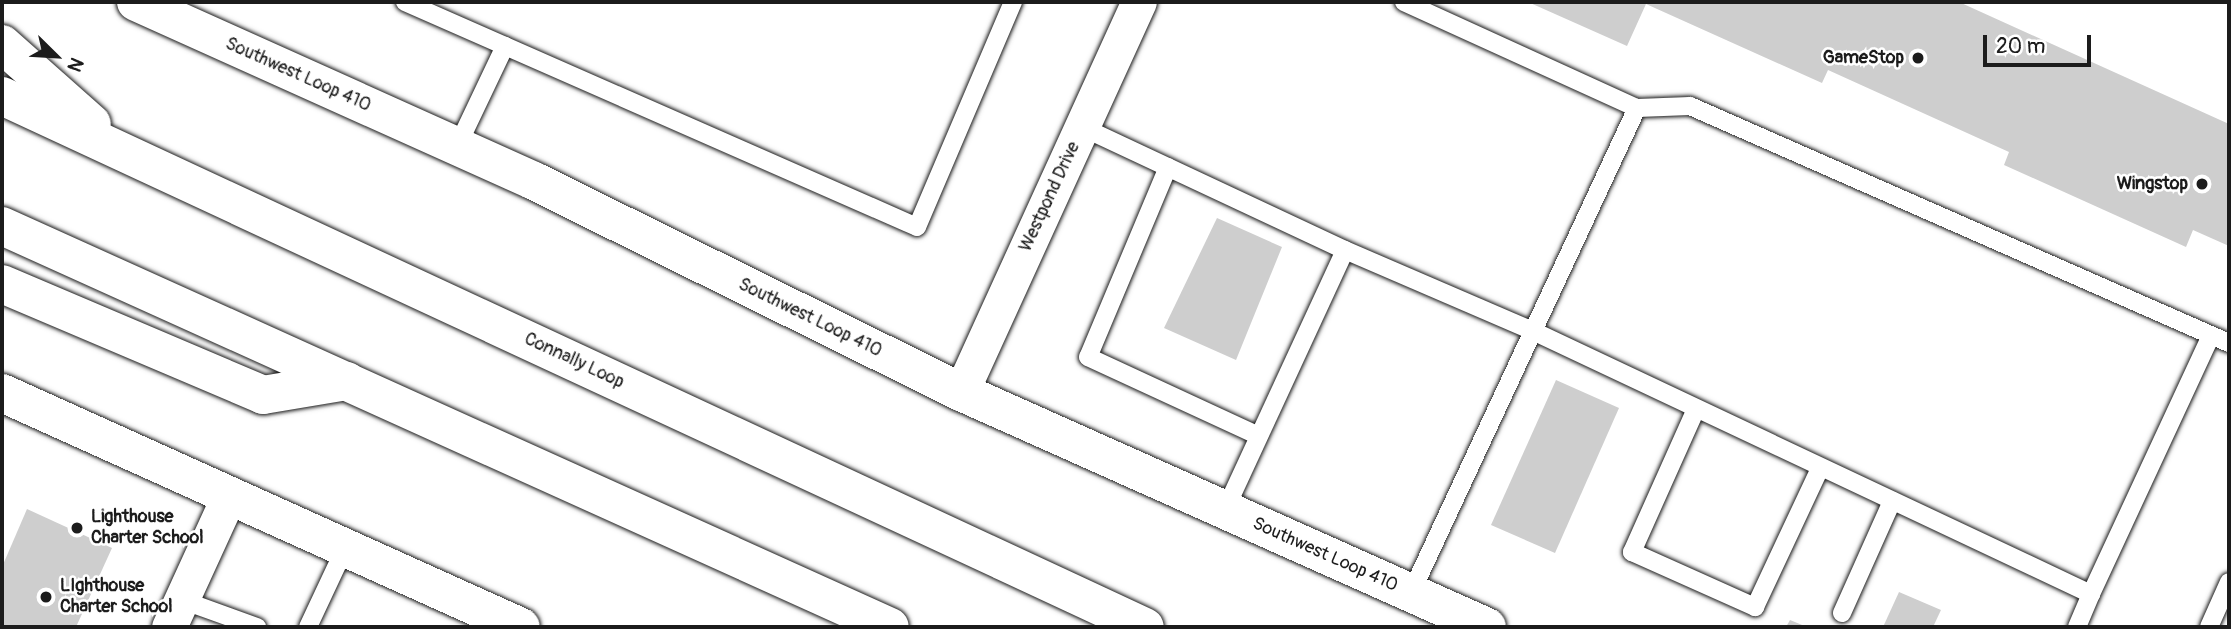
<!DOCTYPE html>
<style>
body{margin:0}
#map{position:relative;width:2231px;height:629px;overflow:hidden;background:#fff;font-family:Pangolin,sans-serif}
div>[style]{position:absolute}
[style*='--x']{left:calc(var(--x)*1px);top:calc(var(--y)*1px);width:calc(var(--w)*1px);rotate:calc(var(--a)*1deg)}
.building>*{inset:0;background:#cecece}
.roads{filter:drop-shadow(0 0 2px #1c1c1c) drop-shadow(0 0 2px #1c1c1c)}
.service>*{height:18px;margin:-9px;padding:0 9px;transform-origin:9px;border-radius:9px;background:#fff}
.minor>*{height:35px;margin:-17.5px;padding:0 17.5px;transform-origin:17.5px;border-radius:17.5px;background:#fff}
.secondary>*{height:38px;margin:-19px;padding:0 19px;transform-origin:19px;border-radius:19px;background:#fff}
.motorway>*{height:38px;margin:-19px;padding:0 19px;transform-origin:19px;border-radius:19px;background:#fff}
.dots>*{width:19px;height:19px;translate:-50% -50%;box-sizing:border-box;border:4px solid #fff;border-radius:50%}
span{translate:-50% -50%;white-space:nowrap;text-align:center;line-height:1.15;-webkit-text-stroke:5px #fff;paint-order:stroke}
.poi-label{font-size:18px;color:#1c1c1c;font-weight:700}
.right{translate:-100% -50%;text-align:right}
.left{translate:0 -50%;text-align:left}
.street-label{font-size:18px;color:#1c1c1c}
.frame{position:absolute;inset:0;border:4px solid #1c1c1c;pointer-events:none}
.north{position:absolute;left:21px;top:21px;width:70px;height:70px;-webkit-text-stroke:5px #fff;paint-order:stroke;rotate:114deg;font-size:19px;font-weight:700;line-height:28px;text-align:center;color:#1c1c1c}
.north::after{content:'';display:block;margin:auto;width:24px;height:32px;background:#1c1c1c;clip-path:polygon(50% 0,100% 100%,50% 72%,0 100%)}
.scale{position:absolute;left:1983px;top:35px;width:108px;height:32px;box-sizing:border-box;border:4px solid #1c1c1c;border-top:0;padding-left:9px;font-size:21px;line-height:24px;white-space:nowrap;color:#1c1c1c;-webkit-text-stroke:5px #fff;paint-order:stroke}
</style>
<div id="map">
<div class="building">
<div style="clip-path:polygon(1528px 2px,1959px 2px,2229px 124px,2229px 246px,2193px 230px,2186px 247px,2004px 165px,2009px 152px,1828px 70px,1822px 83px,1646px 4px,1627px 46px)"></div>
<div style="clip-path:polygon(1217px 218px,1282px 247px,1236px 360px,1164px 328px)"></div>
<div style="clip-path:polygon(1556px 380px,1619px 408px,1555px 553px,1491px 525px)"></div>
<div style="clip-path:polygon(27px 509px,112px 548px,76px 627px,2px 627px,2px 567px)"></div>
<div style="clip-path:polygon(1899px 592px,1941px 610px,1933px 627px,1883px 627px)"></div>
<div style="clip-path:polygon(1790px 620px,1807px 627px,1786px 627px)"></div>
</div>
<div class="roads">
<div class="service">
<div style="--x:405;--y:2;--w:559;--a:23.72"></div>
<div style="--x:917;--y:227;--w:245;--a:-66.9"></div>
<div style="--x:1404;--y:2;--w:256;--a:24.5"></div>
<div style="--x:1637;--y:108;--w:53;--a:-2.2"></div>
<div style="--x:1690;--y:106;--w:589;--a:23.74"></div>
<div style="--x:1082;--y:127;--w:290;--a:25.1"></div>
<div style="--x:1345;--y:250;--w:205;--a:23.3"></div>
<div style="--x:1533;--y:331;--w:617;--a:25.24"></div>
<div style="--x:2091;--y:594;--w:36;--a:113"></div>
<div style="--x:457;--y:147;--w:112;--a:-64.6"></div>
<div style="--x:1168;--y:167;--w:206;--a:112.8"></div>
<div style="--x:1088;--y:357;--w:188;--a:24.8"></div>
<div style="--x:1696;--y:409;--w:157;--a:114.1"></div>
<div style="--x:1632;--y:552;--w:135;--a:24.1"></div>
<div style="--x:1755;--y:607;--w:153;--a:-64.9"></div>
<div style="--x:1225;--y:510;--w:286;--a:-65.2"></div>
<div style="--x:1411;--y:593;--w:535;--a:-65.02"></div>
<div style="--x:2091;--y:594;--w:285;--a:-65.1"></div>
<div style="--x:182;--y:600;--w:80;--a:19.8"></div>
<div style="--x:1842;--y:613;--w:123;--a:-65.9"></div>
<div style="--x:308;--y:627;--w:87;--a:-64.9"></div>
<div style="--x:2209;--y:627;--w:49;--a:-66"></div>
</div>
<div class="minor">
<div style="--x:961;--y:392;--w:429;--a:-65.5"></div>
<div style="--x:169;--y:627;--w:144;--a:-65.4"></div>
</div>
<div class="secondary">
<div style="--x:136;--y:2;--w:436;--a:24.2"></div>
<div style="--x:534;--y:181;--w:476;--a:26.3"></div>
<div style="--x:961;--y:392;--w:576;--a:24.07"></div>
<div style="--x:2;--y:393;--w:569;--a:24.27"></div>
</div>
<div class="motorway">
<div style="--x:2;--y:44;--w:120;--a:41.6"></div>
<div style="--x:2;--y:96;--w:1260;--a:24.92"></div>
<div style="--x:2;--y:226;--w:974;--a:24.3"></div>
<div style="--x:2;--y:284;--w:284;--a:23"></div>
<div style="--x:263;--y:395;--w:85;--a:-9.5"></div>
</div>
</div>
<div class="dots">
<div style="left:1918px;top:58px;background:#1c1c1c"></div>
<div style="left:2202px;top:184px;background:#1c1c1c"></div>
<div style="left:77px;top:528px;background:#1c1c1c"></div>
<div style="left:46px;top:597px;background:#1c1c1c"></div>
</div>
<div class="poi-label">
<span class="right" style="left:1904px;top:58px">GameStop</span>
<span class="right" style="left:2188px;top:184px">Wingstop</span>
<span class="left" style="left:91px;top:528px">Lighthouse<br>Charter School</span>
<span class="left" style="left:60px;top:597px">LIghthouse<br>Charter School</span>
</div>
<div class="street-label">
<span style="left:298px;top:75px;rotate:24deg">Southwest Loop 410</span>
<span style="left:1050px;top:197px;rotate:-65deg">Westpond Drive</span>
<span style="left:810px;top:318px;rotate:26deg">Southwest Loop 410</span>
<span style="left:574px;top:361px;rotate:25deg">Connally Loop</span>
<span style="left:1325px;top:555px;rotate:24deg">Southwest Loop 410</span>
</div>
<div class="frame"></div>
<div class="north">N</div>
<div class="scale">20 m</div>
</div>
